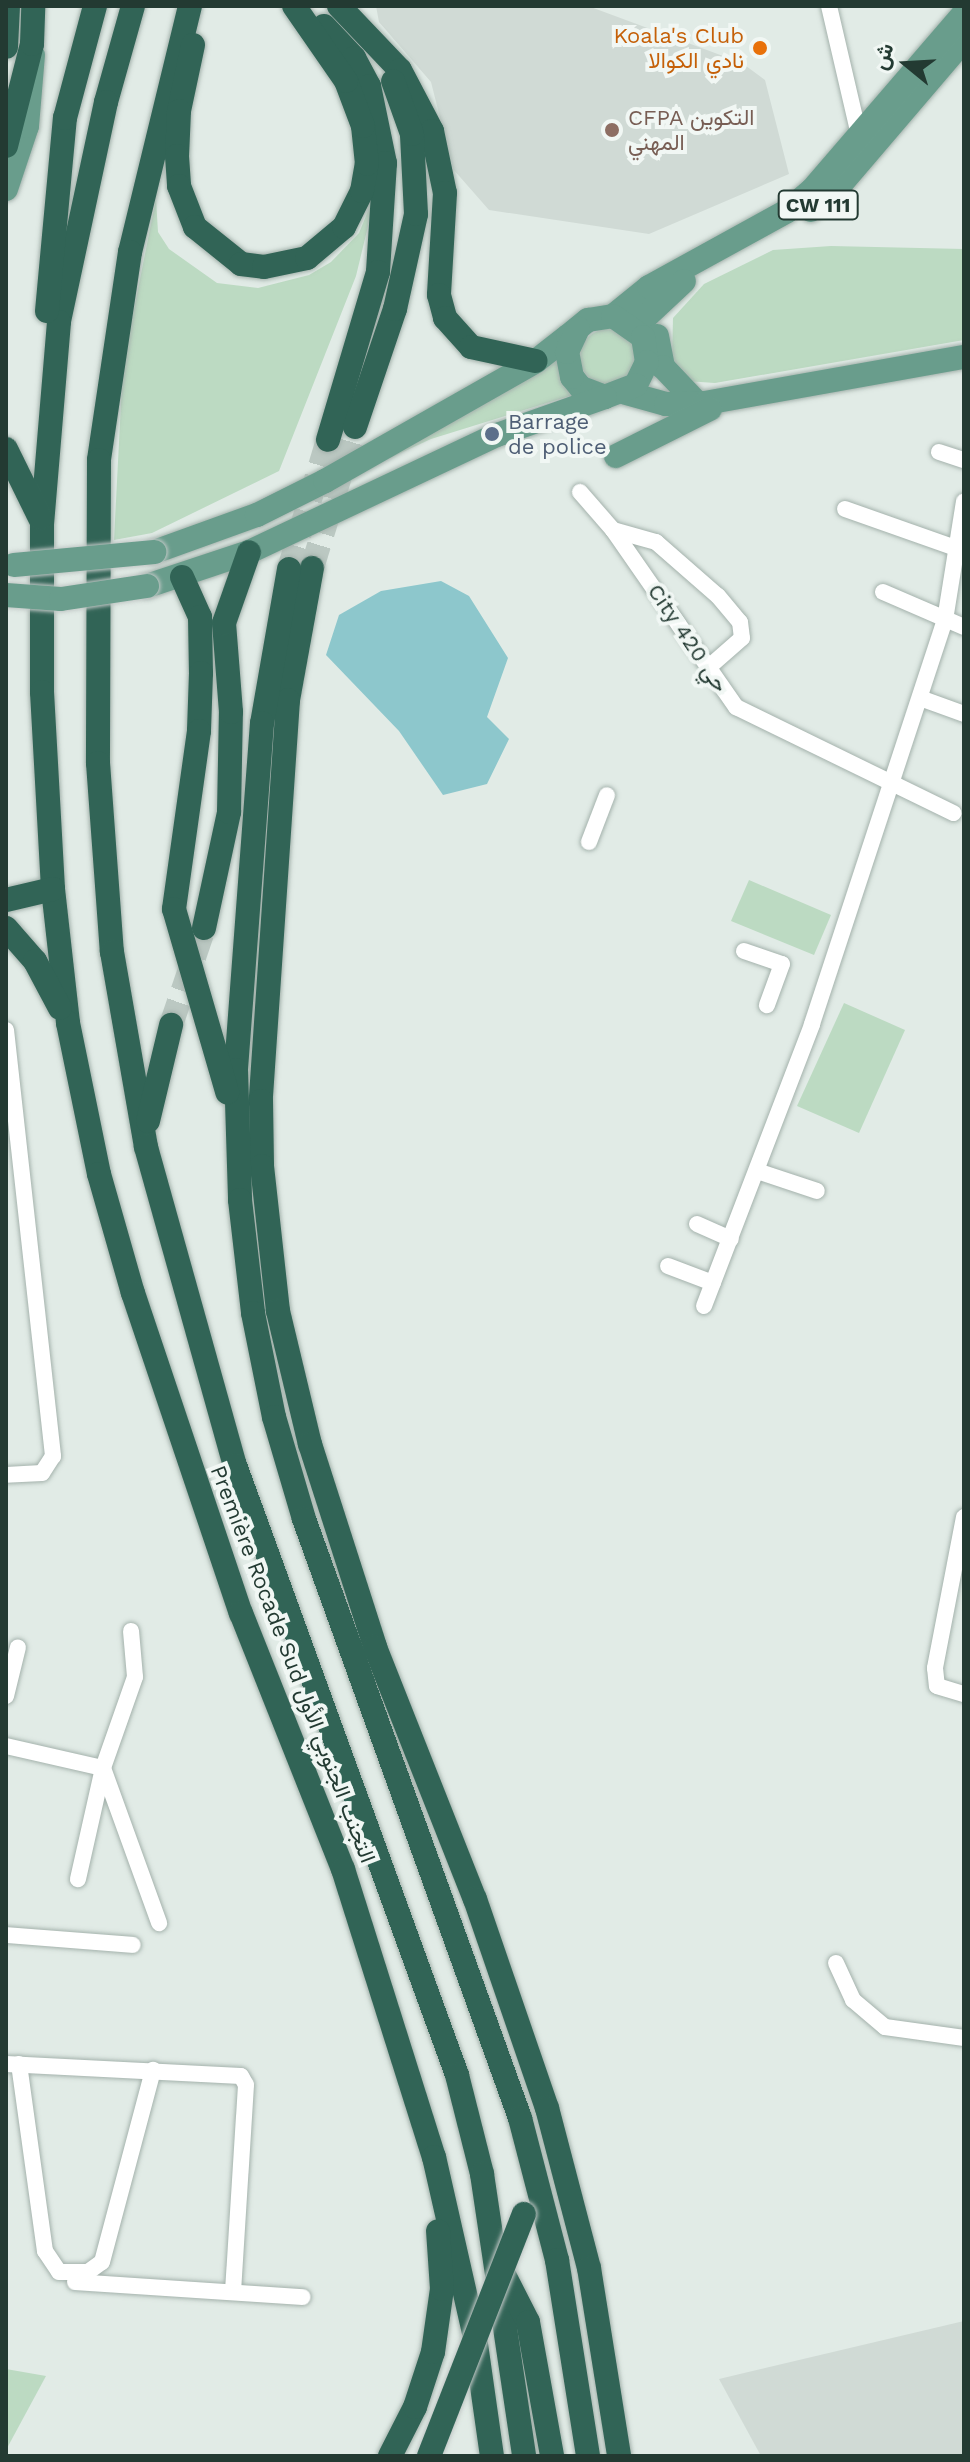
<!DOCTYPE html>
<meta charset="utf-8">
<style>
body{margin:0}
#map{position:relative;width:970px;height:2462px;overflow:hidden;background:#e1ebe6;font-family:"Work Sans",Vazirmatn,sans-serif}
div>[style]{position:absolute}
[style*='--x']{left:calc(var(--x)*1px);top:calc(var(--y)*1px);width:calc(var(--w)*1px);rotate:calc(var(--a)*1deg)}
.built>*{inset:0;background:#d0dad5}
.green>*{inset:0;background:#bcdac2}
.round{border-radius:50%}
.water>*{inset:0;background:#8dc7cc}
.highway-tunnel>*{height:24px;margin-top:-12px;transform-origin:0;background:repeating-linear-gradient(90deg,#bbc8c2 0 24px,transparent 0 36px)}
.roads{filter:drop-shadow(0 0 2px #a4b2ac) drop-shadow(0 0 2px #a4b2ac)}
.street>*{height:16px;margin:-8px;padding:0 8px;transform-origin:8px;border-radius:8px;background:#fff}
.primary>*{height:24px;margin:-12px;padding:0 12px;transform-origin:12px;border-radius:12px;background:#699d8c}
.highway>*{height:24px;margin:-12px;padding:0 12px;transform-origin:12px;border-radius:12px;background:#316456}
.bridges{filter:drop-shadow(0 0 2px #c1c8c6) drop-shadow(0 0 2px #c1c8c6)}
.primary-bridge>*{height:24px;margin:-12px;padding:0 12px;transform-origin:12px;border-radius:12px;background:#699d8c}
.highway-bridge>*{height:24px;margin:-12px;padding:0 12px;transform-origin:12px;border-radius:12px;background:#316456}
.dots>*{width:22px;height:22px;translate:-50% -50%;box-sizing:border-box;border:4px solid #f1f7f4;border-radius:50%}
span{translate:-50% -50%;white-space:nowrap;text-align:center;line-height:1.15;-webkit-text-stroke:8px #f1f7f4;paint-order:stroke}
.shield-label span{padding:2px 6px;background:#f1f7f4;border:2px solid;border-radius:6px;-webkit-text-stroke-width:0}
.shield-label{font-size:20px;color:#233a32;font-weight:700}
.food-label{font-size:22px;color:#c56008}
.right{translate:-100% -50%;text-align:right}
.education-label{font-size:22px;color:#785e54}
.left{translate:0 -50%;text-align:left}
.service-label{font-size:22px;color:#4e5e75}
.street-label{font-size:22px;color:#233a32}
.frame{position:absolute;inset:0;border:8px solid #233a32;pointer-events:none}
.north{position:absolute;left:866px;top:24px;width:80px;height:80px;-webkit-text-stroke:6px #f1f7f4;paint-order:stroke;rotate:288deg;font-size:22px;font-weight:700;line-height:32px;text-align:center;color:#233a32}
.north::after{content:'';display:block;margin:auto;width:28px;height:36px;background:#233a32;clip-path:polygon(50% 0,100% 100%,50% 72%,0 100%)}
</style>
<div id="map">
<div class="built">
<div style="clip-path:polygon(376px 6px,588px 6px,742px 63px,765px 80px,789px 174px,649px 234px,489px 210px,453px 169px,431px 82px,379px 22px)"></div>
<div style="clip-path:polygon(964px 2321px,964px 2456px,761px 2456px,719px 2379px)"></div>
</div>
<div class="green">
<div style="clip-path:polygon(377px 189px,356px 276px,279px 471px,152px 533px,114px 540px,123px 364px,156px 199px,158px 232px,169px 249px,217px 283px,258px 288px,309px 275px,331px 262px,359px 233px)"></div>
<div style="clip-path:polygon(831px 246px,964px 249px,964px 340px,715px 383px,686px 381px,672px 360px,673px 318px,704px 284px,773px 250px)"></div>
<div class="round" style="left:580px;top:329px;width:56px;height:56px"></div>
<div style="clip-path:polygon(561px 356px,576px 394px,431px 439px,284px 507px)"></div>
<div style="clip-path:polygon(749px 880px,831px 915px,814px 955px,731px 921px)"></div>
<div style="clip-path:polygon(844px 1003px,905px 1030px,859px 1133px,797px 1106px)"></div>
<div style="clip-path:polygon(6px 2369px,46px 2376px,6px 2450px)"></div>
</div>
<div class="water">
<div style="clip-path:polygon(441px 581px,469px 596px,508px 658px,487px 717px,509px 739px,487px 784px,443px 795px,399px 731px,326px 655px,339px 615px,381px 591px)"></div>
</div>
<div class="highway-tunnel">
<div style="--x:312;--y:568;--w:147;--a:-73"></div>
<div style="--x:289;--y:569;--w:135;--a:-73.2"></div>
<div style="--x:171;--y:1025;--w:102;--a:-71.2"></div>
</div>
<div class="roads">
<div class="street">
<div style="--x:829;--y:6;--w:132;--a:76.9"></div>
<div style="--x:939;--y:452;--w:26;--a:18"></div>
<div style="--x:580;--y:492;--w:50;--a:49"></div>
<div style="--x:613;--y:530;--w:216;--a:55.2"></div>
<div style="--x:736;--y:707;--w:242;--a:26"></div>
<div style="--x:845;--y:509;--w:118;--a:19.4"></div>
<div style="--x:613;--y:530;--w:45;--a:15.6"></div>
<div style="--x:656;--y:542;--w:82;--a:41.1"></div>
<div style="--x:718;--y:596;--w:34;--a:50"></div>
<div style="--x:740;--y:622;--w:16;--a:83"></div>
<div style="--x:742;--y:638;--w:44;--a:138.7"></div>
<div style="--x:883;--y:592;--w:88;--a:23.4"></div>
<div style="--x:920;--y:698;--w:47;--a:20"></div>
<div style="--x:589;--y:842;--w:50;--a:-69"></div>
<div style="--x:744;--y:951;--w:40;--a:18.9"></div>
<div style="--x:782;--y:964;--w:44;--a:110.1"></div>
<div style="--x:6;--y:1030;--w:429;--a:83.7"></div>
<div style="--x:53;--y:1456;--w:20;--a:123"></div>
<div style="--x:42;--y:1473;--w:36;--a:177"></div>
<div style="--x:757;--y:1171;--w:63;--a:18.4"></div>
<div style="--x:697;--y:1224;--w:37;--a:24"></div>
<div style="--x:668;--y:1266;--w:48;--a:20.7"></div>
<div style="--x:704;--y:1306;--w:302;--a:-69"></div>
<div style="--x:812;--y:1024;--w:425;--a:-71.8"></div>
<div style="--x:945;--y:620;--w:120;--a:-80.9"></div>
<div style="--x:964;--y:1517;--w:154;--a:100.9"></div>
<div style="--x:935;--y:1668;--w:18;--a:84"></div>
<div style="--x:937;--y:1686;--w:28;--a:17"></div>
<div style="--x:131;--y:1631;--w:46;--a:85"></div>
<div style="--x:135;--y:1677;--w:96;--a:109.4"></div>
<div style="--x:103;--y:1768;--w:165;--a:70.1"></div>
<div style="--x:6;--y:1696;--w:50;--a:-76.2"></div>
<div style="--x:6;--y:1746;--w:99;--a:12.8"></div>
<div style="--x:103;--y:1768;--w:114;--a:102.7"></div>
<div style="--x:6;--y:1935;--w:127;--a:4.5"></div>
<div style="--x:836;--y:1963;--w:41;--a:65.3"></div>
<div style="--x:853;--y:2000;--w:42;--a:40.2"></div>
<div style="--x:885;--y:2027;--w:80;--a:7.9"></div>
<div style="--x:6;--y:2064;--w:235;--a:2.9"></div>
<div style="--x:241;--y:2076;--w:10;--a:61"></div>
<div style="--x:246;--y:2085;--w:207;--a:93.6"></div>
<div style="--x:19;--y:2064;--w:189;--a:82.1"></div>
<div style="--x:45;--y:2251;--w:25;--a:56"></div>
<div style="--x:59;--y:2272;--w:29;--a:0"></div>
<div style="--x:88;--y:2272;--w:17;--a:-36"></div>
<div style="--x:102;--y:2262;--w:199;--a:-75.1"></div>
<div style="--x:75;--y:2282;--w:228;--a:3.8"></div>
</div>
<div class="primary">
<div style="--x:6;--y:189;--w:66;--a:-71.6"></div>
<div style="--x:27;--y:126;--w:71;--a:-85.2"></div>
<div style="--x:811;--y:210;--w:40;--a:-41"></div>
<div style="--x:841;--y:184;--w:189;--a:-49.5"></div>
<div style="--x:613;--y:316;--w:46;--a:-38.9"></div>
<div style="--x:649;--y:287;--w:158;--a:-28.8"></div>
<div style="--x:787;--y:211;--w:33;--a:-40"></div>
<div style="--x:812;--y:190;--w:233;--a:-49.3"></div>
<div style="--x:635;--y:327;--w:67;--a:-43.2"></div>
<div style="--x:657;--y:336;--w:32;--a:79"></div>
<div style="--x:663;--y:367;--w:50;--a:46.6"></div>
<div style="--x:626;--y:393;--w:41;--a:15.4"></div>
<div style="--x:666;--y:404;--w:39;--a:-1"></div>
<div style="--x:705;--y:403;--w:263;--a:-10.1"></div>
<div style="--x:616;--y:456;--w:105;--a:-26.6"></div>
<div style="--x:154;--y:552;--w:109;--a:-19.8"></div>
<div style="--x:257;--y:515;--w:76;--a:-26.6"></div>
<div style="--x:325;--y:481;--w:243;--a:-29.6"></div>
<div style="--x:536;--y:361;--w:41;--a:-38"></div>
<div style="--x:568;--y:336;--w:26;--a:-39"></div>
<div style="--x:588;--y:320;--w:25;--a:-9"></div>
<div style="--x:613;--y:316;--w:37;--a:35"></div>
<div style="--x:643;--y:337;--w:25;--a:81"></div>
<div style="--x:647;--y:362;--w:25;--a:116"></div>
<div style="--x:636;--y:385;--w:33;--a:159"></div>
<div style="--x:605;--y:397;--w:26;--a:-159"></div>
<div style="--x:581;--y:388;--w:14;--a:-129"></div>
<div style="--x:572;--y:377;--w:25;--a:-101"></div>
<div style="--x:567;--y:352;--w:26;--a:-65"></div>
<div style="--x:147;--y:586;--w:108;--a:-18.4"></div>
<div style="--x:249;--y:552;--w:274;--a:-25.3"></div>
<div style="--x:497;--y:435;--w:114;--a:-19.4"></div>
</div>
<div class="highway">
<div style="--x:133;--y:6;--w:100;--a:105.7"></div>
<div style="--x:106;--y:102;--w:225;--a:102.1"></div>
<div style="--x:59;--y:322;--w:203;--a:94.8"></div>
<div style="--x:42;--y:524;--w:168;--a:90"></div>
<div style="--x:42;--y:692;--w:197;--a:86.8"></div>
<div style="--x:53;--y:889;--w:135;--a:83.6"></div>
<div style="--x:68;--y:1023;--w:154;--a:78.4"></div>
<div style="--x:99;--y:1174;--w:124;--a:74.1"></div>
<div style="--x:133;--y:1293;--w:338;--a:71.4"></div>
<div style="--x:241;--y:1613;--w:276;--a:68.3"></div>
<div style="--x:343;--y:1869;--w:302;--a:72.5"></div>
<div style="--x:434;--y:2157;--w:185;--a:77.2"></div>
<div style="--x:475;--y:2337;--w:120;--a:81.9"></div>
<div style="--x:190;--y:6;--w:253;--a:103.7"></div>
<div style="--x:130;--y:252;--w:210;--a:98.5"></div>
<div style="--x:99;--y:460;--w:303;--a:90.2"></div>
<div style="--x:98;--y:763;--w:190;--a:85.8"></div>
<div style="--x:112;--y:952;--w:198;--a:80.1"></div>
<div style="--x:146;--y:1147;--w:330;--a:74.4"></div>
<div style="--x:235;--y:1465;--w:649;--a:70"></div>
<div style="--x:457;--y:2075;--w:102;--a:75.8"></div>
<div style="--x:482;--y:2174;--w:285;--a:81.5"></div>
<div style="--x:339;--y:6;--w:88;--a:46.4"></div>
<div style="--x:400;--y:70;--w:69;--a:62.3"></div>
<div style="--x:432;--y:131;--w:63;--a:78.2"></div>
<div style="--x:445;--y:193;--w:102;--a:93.4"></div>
<div style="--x:439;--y:295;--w:24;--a:75"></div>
<div style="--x:445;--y:318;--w:39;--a:48"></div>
<div style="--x:471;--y:347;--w:66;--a:12.2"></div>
<div style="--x:324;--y:26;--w:44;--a:46.8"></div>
<div style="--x:354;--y:58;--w:32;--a:62"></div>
<div style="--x:369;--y:86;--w:79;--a:78.3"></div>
<div style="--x:385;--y:163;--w:109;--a:93.7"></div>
<div style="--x:378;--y:272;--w:175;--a:106.6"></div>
<div style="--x:193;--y:45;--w:67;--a:102"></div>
<div style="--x:179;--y:111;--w:45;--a:92.5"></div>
<div style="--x:177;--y:156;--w:30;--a:86"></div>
<div style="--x:179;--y:186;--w:44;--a:68.7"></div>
<div style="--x:195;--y:227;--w:59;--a:38.8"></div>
<div style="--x:241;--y:264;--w:23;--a:7"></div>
<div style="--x:264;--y:267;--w:44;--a:-11.8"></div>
<div style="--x:307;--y:258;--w:48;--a:-40"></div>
<div style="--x:344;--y:227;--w:40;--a:-63.4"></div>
<div style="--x:362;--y:191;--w:27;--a:-80"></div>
<div style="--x:367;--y:164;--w:38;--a:-96"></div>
<div style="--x:363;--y:126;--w:48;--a:-110.7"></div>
<div style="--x:346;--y:81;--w:91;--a:-124.7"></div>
<div style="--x:6;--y:47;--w:41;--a:-87.2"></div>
<div style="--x:6;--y:146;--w:105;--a:-75.7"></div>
<div style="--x:32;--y:44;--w:38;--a:-88"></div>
<div style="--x:47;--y:311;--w:194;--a:-84.7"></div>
<div style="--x:65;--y:118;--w:116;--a:-75"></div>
<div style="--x:355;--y:427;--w:125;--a:-71.3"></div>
<div style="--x:395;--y:309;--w:97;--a:-77.5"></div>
<div style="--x:416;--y:214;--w:80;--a:-92.9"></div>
<div style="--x:412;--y:134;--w:56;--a:-109.7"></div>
<div style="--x:6;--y:449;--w:77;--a:63.8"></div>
<div style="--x:312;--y:568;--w:134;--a:100.3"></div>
<div style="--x:288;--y:700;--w:402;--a:93.9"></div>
<div style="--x:261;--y:1101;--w:65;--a:89.1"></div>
<div style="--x:262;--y:1166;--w:146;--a:83.7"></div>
<div style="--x:278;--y:1311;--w:137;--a:76.5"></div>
<div style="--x:310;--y:1444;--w:213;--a:72.2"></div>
<div style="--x:375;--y:1647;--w:271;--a:68.4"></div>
<div style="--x:475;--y:1899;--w:221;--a:71"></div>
<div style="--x:547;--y:2108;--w:165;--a:75.3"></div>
<div style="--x:589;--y:2268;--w:190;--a:80.9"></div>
<div style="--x:289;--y:569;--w:156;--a:99.9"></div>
<div style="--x:262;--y:723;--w:348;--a:94.3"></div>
<div style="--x:236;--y:1070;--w:130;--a:88.2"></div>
<div style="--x:240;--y:1200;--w:114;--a:83.4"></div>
<div style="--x:253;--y:1313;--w:106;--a:78.6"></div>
<div style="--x:274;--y:1417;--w:106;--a:73.6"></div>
<div style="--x:304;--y:1519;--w:637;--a:70.17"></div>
<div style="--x:520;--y:2118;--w:147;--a:75.4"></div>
<div style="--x:557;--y:2260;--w:198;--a:81"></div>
<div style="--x:182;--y:577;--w:44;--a:65.8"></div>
<div style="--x:200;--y:617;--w:56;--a:89"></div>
<div style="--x:201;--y:673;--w:58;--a:92"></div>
<div style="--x:199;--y:731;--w:180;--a:98"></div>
<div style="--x:174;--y:909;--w:191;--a:73.8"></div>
<div style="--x:6;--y:900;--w:48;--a:-13.2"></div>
<div style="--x:6;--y:928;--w:44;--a:48.7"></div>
<div style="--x:35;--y:961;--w:53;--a:62"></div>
<div style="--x:204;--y:928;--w:119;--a:-77.8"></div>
<div style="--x:229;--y:812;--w:100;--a:-88.9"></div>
<div style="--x:231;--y:712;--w:89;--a:-94.5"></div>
<div style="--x:224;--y:623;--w:75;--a:-70.6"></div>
<div style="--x:148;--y:1121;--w:99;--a:-76.5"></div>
<div style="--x:502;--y:2271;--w:57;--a:63"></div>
<div style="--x:528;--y:2322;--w:136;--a:79.8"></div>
<div style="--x:390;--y:2456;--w:55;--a:-63"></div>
<div style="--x:415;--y:2407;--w:58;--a:-71.9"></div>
<div style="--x:433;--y:2352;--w:64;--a:-81.9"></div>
<div style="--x:442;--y:2289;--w:58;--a:-93.9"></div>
</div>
</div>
<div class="bridges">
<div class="primary-bridge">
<div style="--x:14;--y:565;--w:141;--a:-5.3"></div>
<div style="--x:6;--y:595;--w:55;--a:4.2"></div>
<div style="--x:61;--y:599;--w:87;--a:-8.6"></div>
</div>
<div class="highway-bridge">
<div style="--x:429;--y:2456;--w:260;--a:-68.6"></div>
</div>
</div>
<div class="dots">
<div style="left:760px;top:48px;background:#e8710a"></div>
<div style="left:612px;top:130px;background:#8d6e63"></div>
<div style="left:492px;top:434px;background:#5c6f8a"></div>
</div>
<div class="shield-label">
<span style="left:818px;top:205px">CW 111</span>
</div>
<div class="food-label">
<span class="right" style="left:744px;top:48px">Koala's Club<br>نادي الكوالا</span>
</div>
<div class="education-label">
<span class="left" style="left:628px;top:130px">CFPA التكوين<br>المهني</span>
</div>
<div class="service-label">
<span class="left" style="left:508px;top:434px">Barrage<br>de police</span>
</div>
<div class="street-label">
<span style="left:688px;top:638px;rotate:56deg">City 420 حي</span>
<span style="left:293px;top:1664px;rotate:69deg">Première Rocade Sud التجنب الجنوبي الأول</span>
</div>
<div class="frame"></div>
<div class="north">ش</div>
</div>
